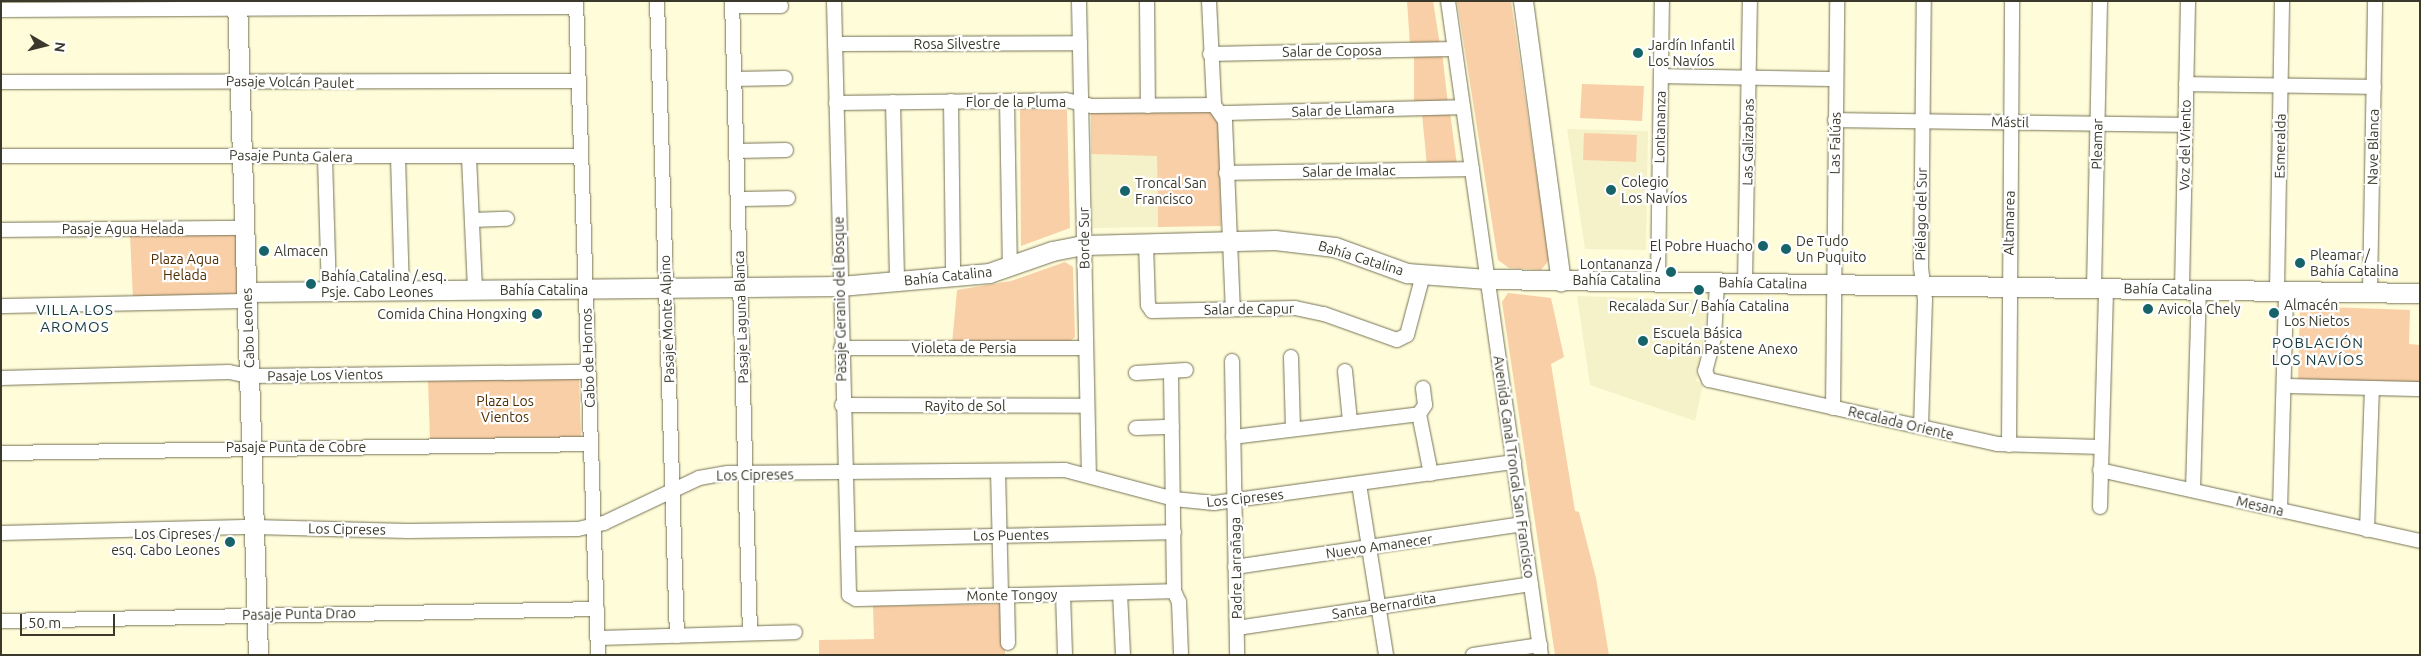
<!DOCTYPE html>
<meta charset="utf-8">
<style>
body{margin:0}
#map{position:relative;width:2421px;height:656px;overflow:hidden;background:#fffcda;font-family:Ubuntu,sans-serif}
div>[style]{position:absolute}
[style*='--x']{left:calc(var(--x)*1px);top:calc(var(--y)*1px);width:calc(var(--w)*1px);rotate:calc(var(--a)*1deg)}
.built>*{inset:0;background:#f5f2c9}
.green>*{inset:0;background:#f9cfa7}
.roads{filter:drop-shadow(0 0 1px #757355) drop-shadow(0 0 1px #757355)}
.street>*{height:14px;margin:-7px;padding:0 7px;transform-origin:7px;border-radius:7px;background:#fff}
.secondary>*{height:19px;margin:-9.5px;padding:0 9.5px;transform-origin:9.5px;border-radius:9.5px;background:#fff}
.dots>*{width:14px;height:14px;translate:-50% -50%;box-sizing:border-box;border:2px solid #fff;border-radius:50%}
span{translate:-50% -50%;white-space:nowrap;text-align:center;line-height:1.15;-webkit-text-stroke:4.5px #fff;paint-order:stroke}
.street-label{font-size:14px;color:#3a392c}
.poi-label{font-size:14px;color:#3a392c}
.left{translate:0 -50%;text-align:left}
.right{translate:-100% -50%;text-align:right}
.park-label{font-size:14px;color:#522e00}
.neighbourhood-label{font-size:15px;color:#193b3e;letter-spacing:1px}
.frame{position:absolute;inset:0;border:2px solid #3a392c;pointer-events:none}
.north{position:absolute;left:20px;top:20px;width:50px;height:50px;-webkit-text-stroke:4px #fff;paint-order:stroke;rotate:98deg;font-size:14px;font-weight:700;line-height:20px;text-align:center;color:#3a392c}
.north::after{content:'';display:block;margin:auto;width:18px;height:22px;background:#3a392c;clip-path:polygon(50% 0,100% 100%,50% 72%,0 100%)}
.scale{position:absolute;left:20px;top:614px;width:95px;height:22px;box-sizing:border-box;border:2px solid #3a392c;border-top:0;padding-left:6px;font-size:15px;line-height:18px;white-space:nowrap;color:#3a392c;-webkit-text-stroke:4px #fff;paint-order:stroke}
</style>
<div id="map">
<div class="built">
<div style="clip-path:polygon(1567px 129px,1648px 131px,1646px 250px,1585px 249px)"></div>
<div style="clip-path:polygon(1091px 154px,1157px 155px,1158px 227px,1092px 228px)"></div>
<div style="clip-path:polygon(1577px 296px,1710px 300px,1696px 381px,1703px 384px,1695px 421px,1590px 385px)"></div>
</div>
<div class="green">
<div style="clip-path:polygon(1407px 1px,1433px 1px,1440px 45px,1410px 45px)"></div>
<div style="clip-path:polygon(1457px 1px,1511px 1px,1549px 260px,1541px 270px,1509px 268px,1498px 260px)"></div>
<div style="clip-path:polygon(1442px 52px,1448px 104px,1414px 104px,1414px 54px)"></div>
<div style="clip-path:polygon(1582px 84px,1644px 86px,1642px 121px,1580px 118px)"></div>
<div style="clip-path:polygon(1020px 109px,1067px 110px,1070px 228px,1021px 246px)"></div>
<div style="clip-path:polygon(1212px 109px,1219px 116px,1221px 226px,1158px 227px,1157px 156px,1091px 154px,1091px 111px)"></div>
<div style="clip-path:polygon(1450px 112px,1457px 165px,1427px 166px,1422px 114px)"></div>
<div style="clip-path:polygon(1584px 133px,1637px 135px,1636px 162px,1583px 160px)"></div>
<div style="clip-path:polygon(237px 234px,240px 298px,133px 300px,130px 235px)"></div>
<div style="clip-path:polygon(1065px 262px,1073px 267px,1075px 337px,1068px 343px,952px 344px,957px 290px,1011px 281px)"></div>
<div style="clip-path:polygon(1508px 293px,1551px 298px,1564px 357px,1551px 364px,1575px 511px,1579px 512px,1596px 578px,1609px 655px,1555px 655px,1502px 302px)"></div>
<div style="clip-path:polygon(2300px 306px,2410px 310px,2409px 344px,2420px 345px,2420px 383px,2298px 381px)"></div>
<div style="clip-path:polygon(579px 376px,581px 437px,430px 441px,428px 380px)"></div>
<div style="clip-path:polygon(1004px 604px,1005px 655px,819px 655px,819px 640px,874px 639px,873px 606px)"></div>
</div>
<div class="roads">
<div class="street">
<div style="--x:576;--y:1;--w:654;--a:88.07"></div>
<div style="--x:657;--y:1;--w:635;--a:88.2"></div>
<div style="--x:732;--y:1;--w:632;--a:88.37"></div>
<div style="--x:834;--y:1;--w:594;--a:88.55"></div>
<div style="--x:849;--y:595;--w:8;--a:30"></div>
<div style="--x:856;--y:599;--w:318;--a:-1.4"></div>
<div style="--x:1079;--y:1;--w:473;--a:88.8"></div>
<div style="--x:1147;--y:1;--w:105;--a:89.5"></div>
<div style="--x:1209;--y:1;--w:104;--a:87.2"></div>
<div style="--x:1448;--y:1;--w:661;--a:81.91"></div>
<div style="--x:732;--y:6;--w:49;--a:0"></div>
<div style="--x:1;--y:10;--w:575;--a:-0.3"></div>
<div style="--x:835;--y:44;--w:245;--a:-0.2"></div>
<div style="--x:1210;--y:54;--w:244;--a:-1.2"></div>
<div style="--x:1661;--y:76;--w:175;--a:1"></div>
<div style="--x:734;--y:79;--w:51;--a:-1.1"></div>
<div style="--x:1;--y:82;--w:577;--a:-0.1"></div>
<div style="--x:2186;--y:84;--w:188;--a:0.9"></div>
<div style="--x:951;--y:101;--w:176;--a:89.3"></div>
<div style="--x:1007;--y:101;--w:166;--a:89"></div>
<div style="--x:893;--y:102;--w:180;--a:88.7"></div>
<div style="--x:836;--y:103;--w:230;--a:-0.7"></div>
<div style="--x:1066;--y:100;--w:27;--a:13"></div>
<div style="--x:1092;--y:106;--w:122;--a:-0.5"></div>
<div style="--x:1214;--y:105;--w:19;--a:55"></div>
<div style="--x:1225;--y:121;--w:188;--a:87.6"></div>
<div style="--x:1223;--y:113;--w:240;--a:-1.4"></div>
<div style="--x:1835;--y:120;--w:350;--a:0.8"></div>
<div style="--x:736;--y:151;--w:50;--a:-1.1"></div>
<div style="--x:1;--y:156;--w:580;--a:0"></div>
<div style="--x:398;--y:157;--w:134;--a:88.3"></div>
<div style="--x:469;--y:157;--w:133;--a:87.4"></div>
<div style="--x:325;--y:158;--w:134;--a:88.3"></div>
<div style="--x:1226;--y:173;--w:246;--a:-0.9"></div>
<div style="--x:738;--y:199;--w:50;--a:-1.1"></div>
<div style="--x:472;--y:220;--w:35;--a:-2"></div>
<div style="--x:1;--y:230;--w:243;--a:-0.5"></div>
<div style="--x:1146;--y:243;--w:62;--a:88.2"></div>
<div style="--x:1148;--y:305;--w:7;--a:56"></div>
<div style="--x:1152;--y:311;--w:143;--a:-1.2"></div>
<div style="--x:1295;--y:308;--w:30;--a:12"></div>
<div style="--x:1324;--y:314;--w:77;--a:19.6"></div>
<div style="--x:1397;--y:340;--w:11;--a:-27"></div>
<div style="--x:1407;--y:335;--w:62;--a:-75.1"></div>
<div style="--x:1658;--y:282;--w:281;--a:-89.2"></div>
<div style="--x:1717;--y:283;--w:55;--a:93.1"></div>
<div style="--x:1714;--y:338;--w:34;--a:105"></div>
<div style="--x:1705;--y:371;--w:10;--a:66"></div>
<div style="--x:1709;--y:380;--w:295;--a:12.5"></div>
<div style="--x:1997;--y:444;--w:104;--a:1.7"></div>
<div style="--x:1745;--y:283;--w:282;--a:-89"></div>
<div style="--x:2094;--y:288;--w:287;--a:-88.8"></div>
<div style="--x:2182;--y:289;--w:288;--a:-88.8"></div>
<div style="--x:2277;--y:290;--w:289;--a:-89"></div>
<div style="--x:2370;--y:292;--w:291;--a:-89"></div>
<div style="--x:1;--y:306;--w:246;--a:-1.2"></div>
<div style="--x:841;--y:348;--w:245;--a:0"></div>
<div style="--x:1291;--y:357;--w:72;--a:88.4"></div>
<div style="--x:1232;--y:361;--w:294;--a:89"></div>
<div style="--x:1345;--y:371;--w:50;--a:84.3"></div>
<div style="--x:1136;--y:373;--w:50;--a:-3.4"></div>
<div style="--x:1171;--y:373;--w:218;--a:89.2"></div>
<div style="--x:1;--y:378;--w:228;--a:-1.5"></div>
<div style="--x:229;--y:372;--w:20;--a:11"></div>
<div style="--x:249;--y:376;--w:339;--a:-0.7"></div>
<div style="--x:2284;--y:386;--w:136;--a:1.3"></div>
<div style="--x:842;--y:405;--w:245;--a:0.2"></div>
<div style="--x:1833;--y:408;--w:407;--a:-89.4"></div>
<div style="--x:1419;--y:414;--w:61;--a:78.7"></div>
<div style="--x:1419;--y:414;--w:11;--a:-56"></div>
<div style="--x:1425;--y:405;--w:17;--a:-97"></div>
<div style="--x:1921;--y:427;--w:127;--a:-88.2"></div>
<div style="--x:1925;--y:300;--w:32;--a:-97"></div>
<div style="--x:1921;--y:268;--w:267;--a:-89.4"></div>
<div style="--x:1136;--y:428;--w:36;--a:-2"></div>
<div style="--x:1233;--y:437;--w:187;--a:-7"></div>
<div style="--x:2009;--y:445;--w:444;--a:-89.6"></div>
<div style="--x:1;--y:453;--w:590;--a:-0.87"></div>
<div style="--x:2100;--y:470;--w:328;--a:12.5"></div>
<div style="--x:998;--y:471;--w:125;--a:88.6"></div>
<div style="--x:1359;--y:484;--w:173;--a:81"></div>
<div style="--x:2193;--y:490;--w:201;--a:-88.3"></div>
<div style="--x:2100;--y:507;--w:219;--a:-88.4"></div>
<div style="--x:2280;--y:510;--w:220;--a:-88.4"></div>
<div style="--x:2367;--y:530;--w:142;--a:-88"></div>
<div style="--x:1;--y:533;--w:253;--a:-1.4"></div>
<div style="--x:254;--y:527;--w:154;--a:1.5"></div>
<div style="--x:408;--y:531;--w:170;--a:-0.7"></div>
<div style="--x:578;--y:529;--w:27;--a:-13"></div>
<div style="--x:604;--y:523;--w:105;--a:-25.3"></div>
<div style="--x:699;--y:478;--w:29;--a:-10"></div>
<div style="--x:728;--y:473;--w:337;--a:-0.5"></div>
<div style="--x:1065;--y:470;--w:113;--a:14.9"></div>
<div style="--x:1174;--y:499;--w:40;--a:5.7"></div>
<div style="--x:1214;--y:503;--w:303;--a:-7.8"></div>
<div style="--x:848;--y:539;--w:326;--a:-1.2"></div>
<div style="--x:1235;--y:567;--w:291;--a:-8.5"></div>
<div style="--x:1174;--y:591;--w:12;--a:66"></div>
<div style="--x:1179;--y:602;--w:53;--a:87.8"></div>
<div style="--x:1120;--y:593;--w:62;--a:87.2"></div>
<div style="--x:1063;--y:594;--w:60;--a:88.1"></div>
<div style="--x:1007;--y:595;--w:48;--a:88.8"></div>
<div style="--x:1;--y:621;--w:596;--a:-1.15"></div>
<div style="--x:1237;--y:628;--w:297;--a:-8.5"></div>
<div style="--x:598;--y:638;--w:197;--a:-1.7"></div>
<div style="--x:1473;--y:655;--w:68;--a:-8.5"></div>
</div>
<div class="secondary">
<div style="--x:237;--y:1;--w:654;--a:88.16"></div>
<div style="--x:1523;--y:1;--w:283;--a:82.3"></div>
<div style="--x:247;--y:292;--w:593;--a:-0.58"></div>
<div style="--x:840;--y:286;--w:150;--a:-5"></div>
<div style="--x:989;--y:273;--w:67;--a:-19.2"></div>
<div style="--x:1052;--y:251;--w:33;--a:-11"></div>
<div style="--x:1084;--y:245;--w:191;--a:-1.5"></div>
<div style="--x:1275;--y:240;--w:60;--a:6.7"></div>
<div style="--x:1335;--y:247;--w:77;--a:19.9"></div>
<div style="--x:1407;--y:273;--w:80;--a:4.3"></div>
<div style="--x:1487;--y:279;--w:933;--a:0.86"></div>
</div>
</div>
<div class="dots">
<div style="left:1638px;top:53px;background:#16646a"></div>
<div style="left:1611px;top:190px;background:#16646a"></div>
<div style="left:1125px;top:191px;background:#16646a"></div>
<div style="left:1763px;top:246px;background:#16646a"></div>
<div style="left:1786px;top:249px;background:#16646a"></div>
<div style="left:264px;top:251px;background:#16646a"></div>
<div style="left:2300px;top:263px;background:#16646a"></div>
<div style="left:1671px;top:272px;background:#16646a"></div>
<div style="left:311px;top:284px;background:#16646a"></div>
<div style="left:1699px;top:290px;background:#16646a"></div>
<div style="left:2148px;top:309px;background:#16646a"></div>
<div style="left:2274px;top:313px;background:#16646a"></div>
<div style="left:537px;top:314px;background:#16646a"></div>
<div style="left:1643px;top:341px;background:#16646a"></div>
<div style="left:230px;top:542px;background:#16646a"></div>
</div>
<div class="street-label">
<span style="left:957px;top:44px">Rosa Silvestre</span>
<span style="left:1332px;top:51px;rotate:-1deg">Salar de Coposa</span>
<span style="left:290px;top:82px;rotate:1deg">Pasaje Volcán Paulet</span>
<span style="left:1016px;top:102px">Flor de la Pluma</span>
<span style="left:1343px;top:110px;rotate:-2deg">Salar de Llamara</span>
<span style="left:2010px;top:122px;rotate:1deg">Mástil</span>
<span style="left:1660px;top:127px;rotate:-89deg">Lontananza</span>
<span style="left:1748px;top:142px;rotate:-89deg">Las Galizabras</span>
<span style="left:1835px;top:143px;rotate:-89deg">Las Falúas</span>
<span style="left:2097px;top:144px;rotate:-89deg">Pleamar</span>
<span style="left:2185px;top:145px;rotate:-89deg">Voz del Viento</span>
<span style="left:2280px;top:146px;rotate:-89deg">Esmeralda</span>
<span style="left:2373px;top:147px;rotate:-89deg">Nave Blanca</span>
<span style="left:291px;top:156px;rotate:1deg">Pasaje Punta Galera</span>
<span style="left:1349px;top:171px;rotate:-1deg">Salar de Imalac</span>
<span style="left:1921px;top:214px;rotate:-89deg">Piélago del Sur</span>
<span style="left:2009px;top:223px;rotate:-89deg">Altamarea</span>
<span style="left:123px;top:229px">Pasaje Agua Helada</span>
<span style="left:1084px;top:238px;rotate:-91deg">Borde Sur</span>
<span style="left:1361px;top:258px;rotate:17deg">Bahía Catalina</span>
<span style="left:948px;top:276px;rotate:-6deg">Bahía Catalina</span>
<span style="left:1763px;top:283px;rotate:1deg">Bahía Catalina</span>
<span style="left:2168px;top:289px;rotate:1deg">Bahía Catalina</span>
<span style="left:544px;top:290px">Bahía Catalina</span>
<span style="left:840px;top:299px;rotate:-91deg">Pasaje Geranio del Bosque</span>
<span style="left:1249px;top:309px;rotate:-1deg">Salar de Capur</span>
<span style="left:741px;top:317px;rotate:-92deg">Pasaje Laguna Blanca</span>
<span style="left:667px;top:319px;rotate:-92deg">Pasaje Monte Alpino</span>
<span style="left:248px;top:328px;rotate:-92deg">Cabo Leones</span>
<span style="left:964px;top:348px">Violeta de Persia</span>
<span style="left:588px;top:358px;rotate:-92deg">Cabo de Hornos</span>
<span style="left:325px;top:375px;rotate:-1deg">Pasaje Los Vientos</span>
<span style="left:965px;top:406px">Rayito de Sol</span>
<span style="left:1901px;top:423px;rotate:13deg">Recalada Oriente</span>
<span style="left:296px;top:447px">Pasaje Punta de Cobre</span>
<span style="left:1514px;top:467px;rotate:82deg">Avenida Canal Troncal San Francisco</span>
<span style="left:755px;top:475px;rotate:-1deg">Los Cipreses</span>
<span style="left:1245px;top:498px;rotate:-6deg">Los Cipreses</span>
<span style="left:2260px;top:506px;rotate:13deg">Mesana</span>
<span style="left:347px;top:529px;rotate:1deg">Los Cipreses</span>
<span style="left:1011px;top:535px;rotate:-1deg">Los Puentes</span>
<span style="left:1379px;top:546px;rotate:-8deg">Nuevo Amanecer</span>
<span style="left:1236px;top:568px;rotate:-91deg">Padre Larrañaga</span>
<span style="left:1012px;top:595px;rotate:-1deg">Monte Tongoy</span>
<span style="left:1384px;top:606px;rotate:-9deg">Santa Bernardita</span>
<span style="left:299px;top:614px;rotate:-1deg">Pasaje Punta Drao</span>
</div>
<div class="poi-label">
<span class="left" style="left:1648px;top:53px">Jardín Infantil<br>Los Navíos</span>
<span class="left" style="left:1621px;top:190px">Colegio<br>Los Navíos</span>
<span class="left" style="left:1135px;top:191px">Troncal San<br>Francisco</span>
<span class="left" style="left:1796px;top:249px">De Tudo<br>Un Puquito</span>
<span class="right" style="left:1753px;top:246px">El Pobre Huacho</span>
<span class="left" style="left:274px;top:251px">Almacen</span>
<span class="left" style="left:2310px;top:263px">Pleamar /<br>Bahía Catalina</span>
<span class="right" style="left:1661px;top:272px">Lontananza /<br>Bahía Catalina</span>
<span class="left" style="left:321px;top:284px">Bahía Catalina / esq.<br>Psje. Cabo Leones</span>
<span class="left" style="left:2284px;top:313px">Almacén<br>Los Nietos</span>
<span style="left:1699px;top:306px">Recalada Sur / Bahía Catalina</span>
<span class="left" style="left:2158px;top:309px">Avicola Chely</span>
<span class="right" style="left:527px;top:314px">Comida China Hongxing</span>
<span class="left" style="left:1653px;top:341px">Escuela Básica<br>Capitán Pastene Anexo</span>
<span class="right" style="left:220px;top:542px">Los Cipreses /<br>esq. Cabo Leones</span>
</div>
<div class="park-label">
<span style="left:185px;top:267px">Plaza Agua<br>Helada</span>
<span style="left:505px;top:409px">Plaza Los<br>Vientos</span>
</div>
<div class="neighbourhood-label">
<span style="left:75px;top:318px">VILLA LOS<br>AROMOS</span>
<span style="left:2318px;top:351px">POBLACIÓN<br>LOS NAVÍOS</span>
</div>
<div class="frame"></div>
<div class="north">N</div>
<div class="scale">50 m</div>
</div>
